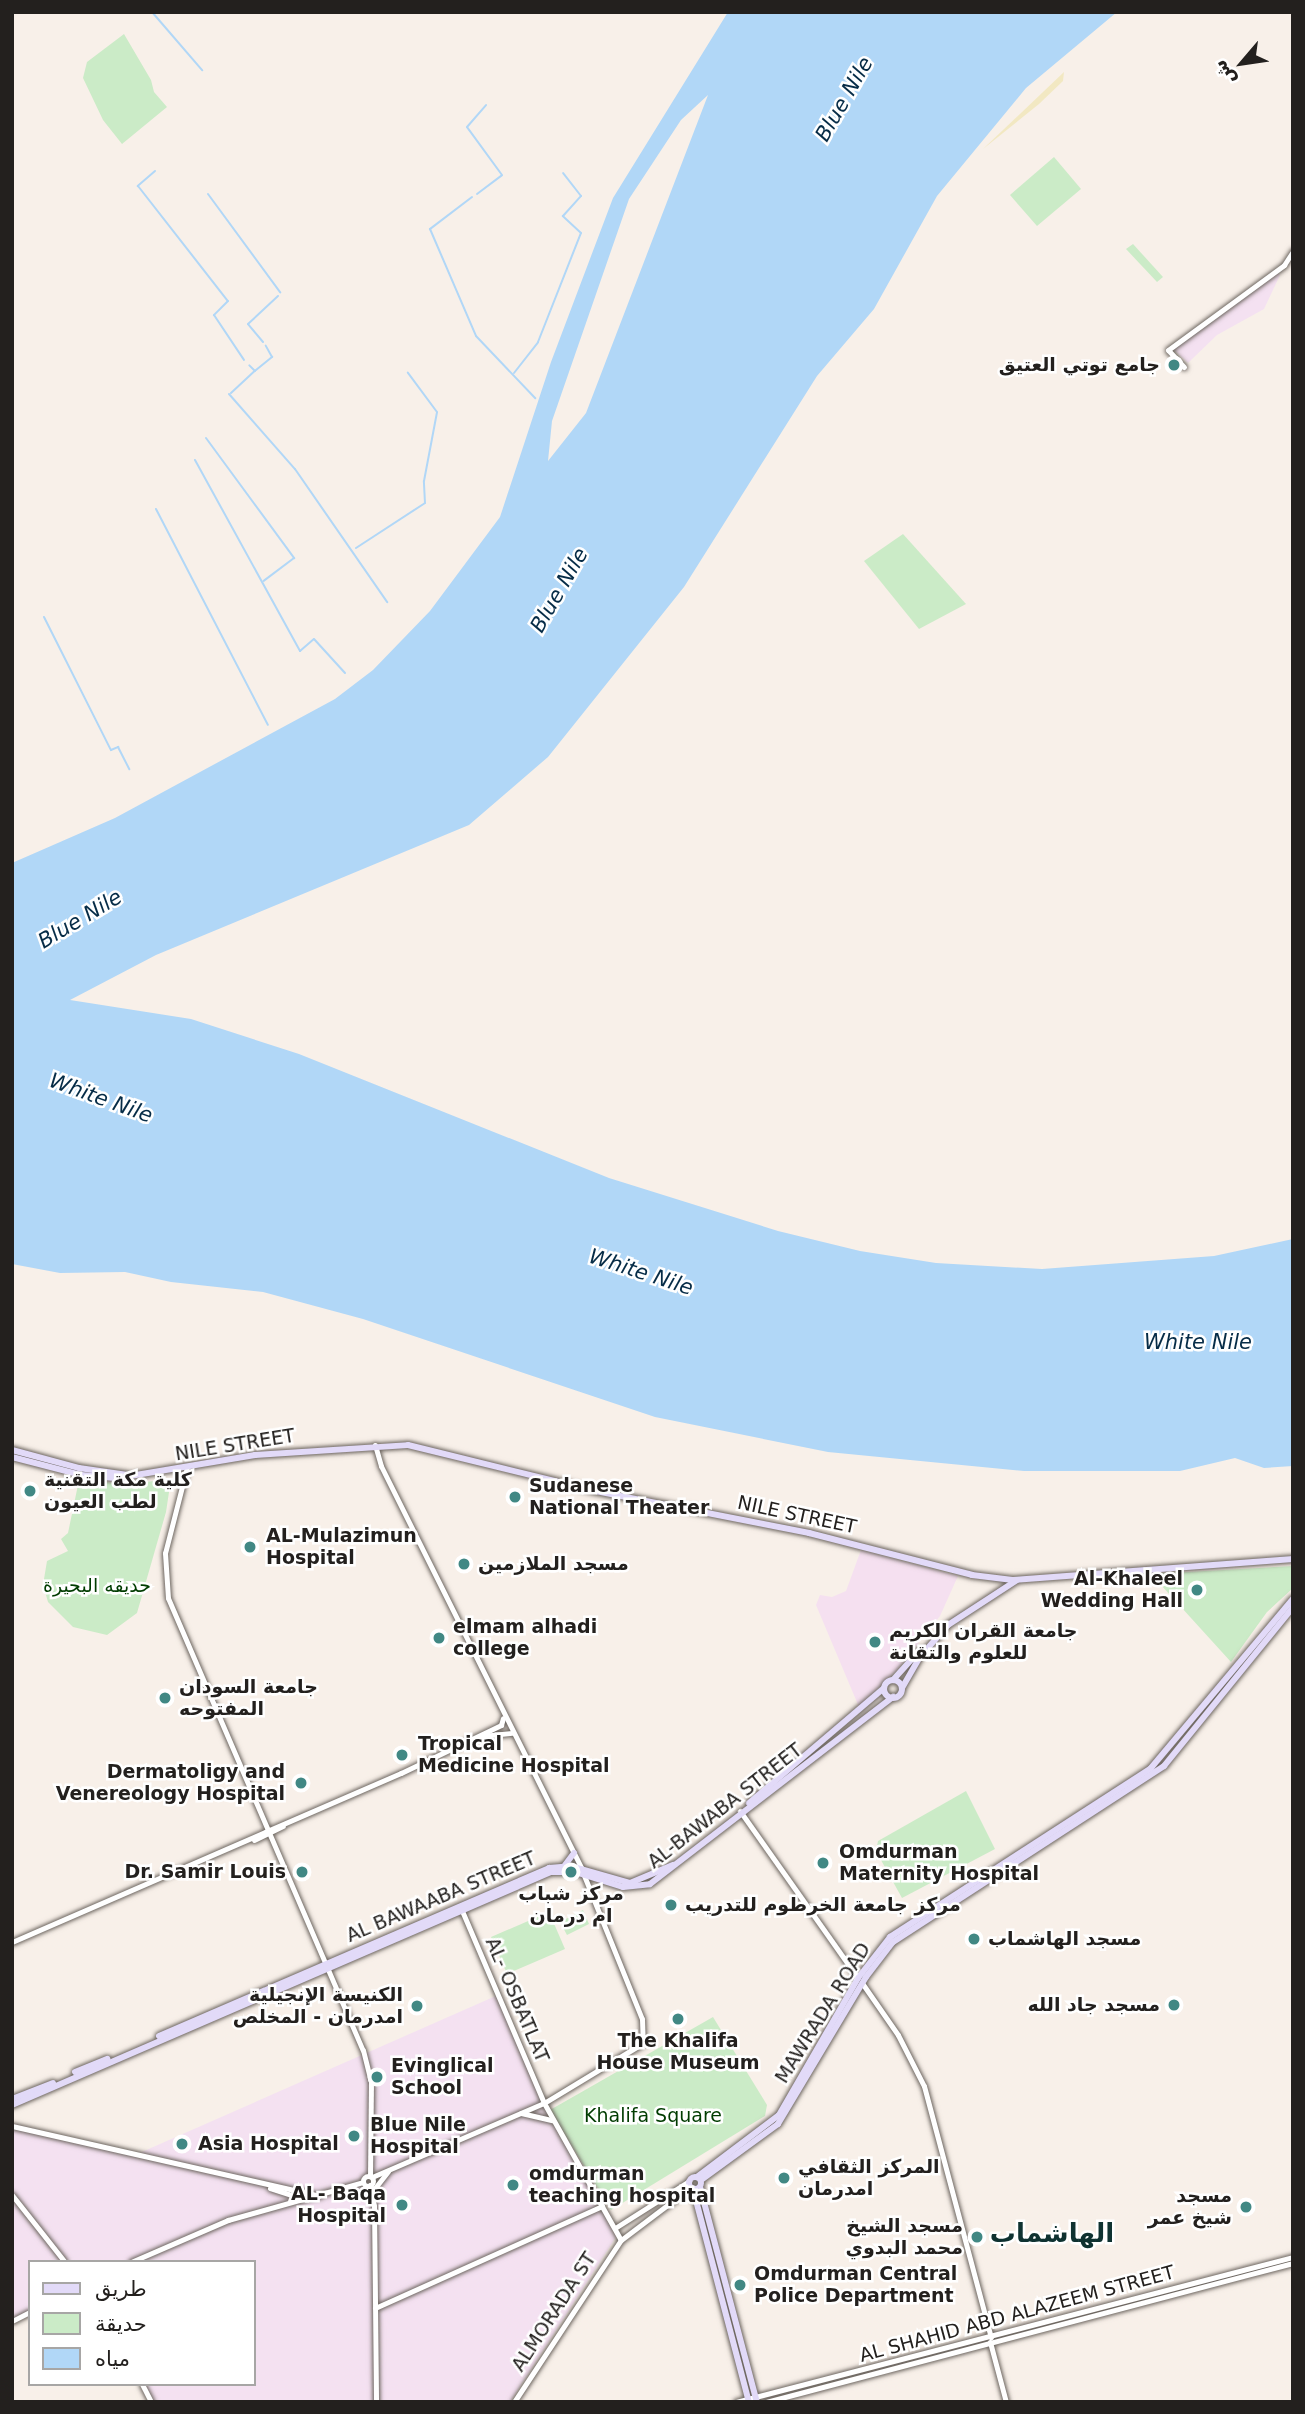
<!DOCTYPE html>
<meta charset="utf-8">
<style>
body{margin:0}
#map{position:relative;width:1305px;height:2414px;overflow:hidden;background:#f8f0e9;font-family:"DejaVu Sans","Noto Naskh Arabic",sans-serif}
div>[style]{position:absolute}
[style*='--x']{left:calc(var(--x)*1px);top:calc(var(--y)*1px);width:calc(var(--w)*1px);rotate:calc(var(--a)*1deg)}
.commercial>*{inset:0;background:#f4e1f1}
.education>*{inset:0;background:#f5e0f0}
.green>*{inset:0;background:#cbebc7}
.sand>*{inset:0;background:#f2e8c2}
.water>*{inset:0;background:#b1d7f7}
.stream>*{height:2px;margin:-1px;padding:0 1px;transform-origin:1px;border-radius:1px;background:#b1d7f7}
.roads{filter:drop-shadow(0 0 2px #6d6660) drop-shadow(0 0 2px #6d6660)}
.secondary>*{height:5px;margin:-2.5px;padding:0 2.5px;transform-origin:2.5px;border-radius:2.5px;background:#fff}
.secondary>.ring{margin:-2.5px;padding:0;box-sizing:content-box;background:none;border:5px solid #fff;border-radius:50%}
.primary>*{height:6px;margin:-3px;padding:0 3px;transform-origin:3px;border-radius:3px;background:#e2daf8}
.primary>.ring{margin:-3px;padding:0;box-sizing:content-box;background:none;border:6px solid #e2daf8;border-radius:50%}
.dots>*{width:19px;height:19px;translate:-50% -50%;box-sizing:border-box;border:4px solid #fff;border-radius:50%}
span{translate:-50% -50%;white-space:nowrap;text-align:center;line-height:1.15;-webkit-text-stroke:5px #fff;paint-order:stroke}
.poi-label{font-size:19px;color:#23201e;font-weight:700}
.right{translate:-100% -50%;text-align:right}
.left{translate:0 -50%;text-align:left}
.street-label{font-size:19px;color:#23201e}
.park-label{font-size:19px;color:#013c00}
.water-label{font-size:21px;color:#062c47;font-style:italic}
.district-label{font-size:26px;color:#0f3231;font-weight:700}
.frame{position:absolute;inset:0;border:14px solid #23201e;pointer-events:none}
.legend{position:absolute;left:28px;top:2260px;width:228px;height:126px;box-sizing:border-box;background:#fff;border:2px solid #a7a6a5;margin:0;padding:9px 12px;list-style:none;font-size:21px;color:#23201e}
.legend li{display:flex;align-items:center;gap:14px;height:35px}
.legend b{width:35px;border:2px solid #a7a6a5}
.north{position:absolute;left:1207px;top:28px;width:70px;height:70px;-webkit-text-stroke:5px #fff;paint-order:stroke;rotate:241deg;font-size:19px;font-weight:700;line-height:28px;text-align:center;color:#23201e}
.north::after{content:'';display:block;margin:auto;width:24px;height:32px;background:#23201e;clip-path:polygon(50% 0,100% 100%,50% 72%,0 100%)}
</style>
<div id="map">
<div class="commercial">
<div style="clip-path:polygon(1276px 271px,1280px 275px,1264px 309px,1217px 335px,1188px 363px,1172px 348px)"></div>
<div style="clip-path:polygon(498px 1995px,538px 2089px,616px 2237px,510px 2402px,152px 2402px,143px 2384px,254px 2384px,254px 2262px,30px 2262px,30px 2314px,12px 2324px,12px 2123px,135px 2155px)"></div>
</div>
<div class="education">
<div style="clip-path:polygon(861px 1550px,958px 1576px,940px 1616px,898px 1669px,859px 1707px,816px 1605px,820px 1595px,832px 1597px,846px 1591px)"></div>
</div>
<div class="green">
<div style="clip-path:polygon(124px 34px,151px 80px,154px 92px,167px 107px,122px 144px,103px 120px,83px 78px,87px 62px)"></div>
<div style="clip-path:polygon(1054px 157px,1081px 189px,1037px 226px,1010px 195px)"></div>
<div style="clip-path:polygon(1133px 244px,1163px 277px,1157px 282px,1126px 249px)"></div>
<div style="clip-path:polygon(903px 534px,966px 604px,919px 629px,864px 561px)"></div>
<div style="clip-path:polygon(171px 1479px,166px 1512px,137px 1613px,107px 1635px,73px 1627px,48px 1602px,43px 1585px,47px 1561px,68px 1551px,61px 1539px,68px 1533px,79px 1480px,129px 1484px)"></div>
<div style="clip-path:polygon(1293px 1566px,1293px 1588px,1267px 1612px,1231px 1662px,1151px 1574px)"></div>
<div style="clip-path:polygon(966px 1791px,995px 1849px,902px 1898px,876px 1851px,878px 1841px)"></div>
<div style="clip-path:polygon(583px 1910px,589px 1924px,567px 1935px,560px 1922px)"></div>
<div style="clip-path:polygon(549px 1912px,565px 1949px,507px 1974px,491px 1937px)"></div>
<div style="clip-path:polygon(713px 2017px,767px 2105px,765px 2116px,611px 2210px,550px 2110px)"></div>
</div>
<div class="sand">
<div style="clip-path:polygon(1064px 72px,1063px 81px,1039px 104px,983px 149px)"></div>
</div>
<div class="water">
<div style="clip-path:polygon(evenodd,728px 12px,1117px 12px,1026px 88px,937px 196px,874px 309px,817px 376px,684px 587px,548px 757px,469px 825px,156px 955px,70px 1000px,191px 1019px,299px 1054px,609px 1178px,778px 1231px,860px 1251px,936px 1263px,1042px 1269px,1214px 1256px,1293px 1239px,1293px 1466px,1264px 1468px,1235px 1458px,1180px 1471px,1024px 1471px,828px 1452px,655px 1417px,363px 1319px,263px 1292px,171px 1282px,125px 1272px,60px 1273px,12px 1264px,12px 863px,115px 818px,335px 699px,373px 670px,430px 611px,500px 517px,551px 362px,613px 198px,728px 12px,708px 95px,586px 413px,548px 461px,552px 421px,629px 199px,681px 120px,708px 95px)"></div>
</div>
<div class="stream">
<div style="--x:152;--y:12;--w:77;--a:49.2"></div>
<div style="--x:155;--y:171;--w:23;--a:139"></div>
<div style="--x:138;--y:186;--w:146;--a:52"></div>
<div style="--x:228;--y:301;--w:20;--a:135"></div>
<div style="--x:214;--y:315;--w:54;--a:56.3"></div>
<div style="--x:208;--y:194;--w:122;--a:53.7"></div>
<div style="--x:477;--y:194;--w:31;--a:-37"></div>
<div style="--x:502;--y:175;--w:59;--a:-126.1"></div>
<div style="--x:467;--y:127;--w:29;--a:-49"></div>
<div style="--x:472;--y:197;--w:53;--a:142.7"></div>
<div style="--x:430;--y:229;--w:116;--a:66.7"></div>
<div style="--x:476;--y:336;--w:86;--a:46.4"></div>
<div style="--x:263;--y:342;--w:23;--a:-130"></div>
<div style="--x:248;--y:324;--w:41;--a:-43"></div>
<div style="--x:256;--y:370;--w:21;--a:-39"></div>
<div style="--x:272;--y:357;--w:13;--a:-119"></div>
<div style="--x:514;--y:373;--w:39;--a:-52"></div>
<div style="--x:538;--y:342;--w:117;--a:-68.5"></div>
<div style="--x:581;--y:233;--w:25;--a:-137"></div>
<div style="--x:563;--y:216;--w:27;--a:-48"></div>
<div style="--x:581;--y:196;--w:29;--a:-128"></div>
<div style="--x:231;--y:393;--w:33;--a:-43"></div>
<div style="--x:255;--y:371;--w:8;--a:-135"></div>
<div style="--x:229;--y:394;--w:100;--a:48.7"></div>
<div style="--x:295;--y:469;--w:162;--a:55.3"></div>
<div style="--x:206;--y:438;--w:149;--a:53.7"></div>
<div style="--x:294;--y:558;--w:38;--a:143"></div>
<div style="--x:195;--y:460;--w:218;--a:61.2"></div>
<div style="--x:300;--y:651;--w:18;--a:-41"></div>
<div style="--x:314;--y:639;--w:46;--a:47.6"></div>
<div style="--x:156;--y:509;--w:243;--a:62.6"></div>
<div style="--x:356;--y:548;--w:82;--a:-33.1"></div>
<div style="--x:425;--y:503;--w:22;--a:-93"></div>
<div style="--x:424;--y:481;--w:70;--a:-79.3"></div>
<div style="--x:437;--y:412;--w:49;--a:-126.6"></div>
<div style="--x:44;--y:617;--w:149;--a:63.3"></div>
<div style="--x:111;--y:750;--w:8;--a:-23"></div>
<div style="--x:118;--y:747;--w:25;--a:63"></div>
</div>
<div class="roads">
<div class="secondary">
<div style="--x:1184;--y:367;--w:23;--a:-133"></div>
<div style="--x:1168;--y:350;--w:144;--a:-36.2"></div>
<div style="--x:1284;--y:265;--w:17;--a:-57"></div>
<div style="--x:375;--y:1445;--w:22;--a:74"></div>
<div style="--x:381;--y:1466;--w:449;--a:63.5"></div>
<div style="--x:581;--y:1868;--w:163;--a:68"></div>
<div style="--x:642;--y:2019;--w:24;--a:88"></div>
<div style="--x:643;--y:2043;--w:116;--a:148.8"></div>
<div style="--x:544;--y:2103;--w:212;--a:-113.1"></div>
<div style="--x:187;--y:1467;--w:89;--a:104.3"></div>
<div style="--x:165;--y:1553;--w:45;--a:86.2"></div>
<div style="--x:168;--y:1598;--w:492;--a:66.7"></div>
<div style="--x:363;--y:2050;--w:32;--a:76"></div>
<div style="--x:371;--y:2081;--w:95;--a:90.6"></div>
<div style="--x:482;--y:1736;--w:30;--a:-6"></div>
<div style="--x:740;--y:1811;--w:204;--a:54.8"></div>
<div style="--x:254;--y:1840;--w:32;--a:-26"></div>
<div style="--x:12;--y:1942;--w:424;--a:-23.5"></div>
<div style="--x:401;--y:1773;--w:111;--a:-25.6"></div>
<div style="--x:501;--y:1725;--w:7;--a:-74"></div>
<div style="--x:862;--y:1983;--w:63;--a:55.3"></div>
<div style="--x:898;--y:2035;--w:57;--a:63"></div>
<div style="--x:924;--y:2086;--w:260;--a:75.1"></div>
<div style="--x:521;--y:2113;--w:32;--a:13"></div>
<div style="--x:12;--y:2126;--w:315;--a:12.8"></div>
<div class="ring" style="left:363px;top:2176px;width:5px;height:5px"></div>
<div style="--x:372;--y:2177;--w:187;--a:-23.3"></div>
<div style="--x:544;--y:2103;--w:157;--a:60.7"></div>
<div style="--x:370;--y:2185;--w:21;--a:79"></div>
<div style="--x:374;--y:2206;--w:196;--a:89.4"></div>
<div style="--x:270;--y:2188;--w:35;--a:18"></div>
<div style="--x:371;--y:2193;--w:28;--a:-52"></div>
<div style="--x:12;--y:2195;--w:85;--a:51.7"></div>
<div style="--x:615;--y:2228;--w:88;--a:-32.4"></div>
<div style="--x:131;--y:2262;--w:106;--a:-23.4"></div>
<div style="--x:228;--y:2220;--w:140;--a:-15.7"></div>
<div style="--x:375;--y:2308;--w:249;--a:-24.2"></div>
<div style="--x:12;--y:2321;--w:20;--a:-27"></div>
<div style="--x:990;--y:2342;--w:62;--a:75.1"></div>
<div style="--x:142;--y:2384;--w:20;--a:63"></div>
<div style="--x:514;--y:2402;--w:194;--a:-56.6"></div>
<div style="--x:621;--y:2240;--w:88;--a:-37.1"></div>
<div style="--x:736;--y:2402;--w:576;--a:-14.59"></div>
<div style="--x:766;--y:2402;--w:545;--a:-14.78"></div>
</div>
<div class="primary">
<div style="--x:12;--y:1450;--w:69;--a:15"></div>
<div style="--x:79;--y:1468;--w:49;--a:8.3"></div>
<div style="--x:12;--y:1457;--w:71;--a:14.6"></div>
<div style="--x:81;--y:1475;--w:37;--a:5"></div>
<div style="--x:118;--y:1478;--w:139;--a:-9.5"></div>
<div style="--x:255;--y:1455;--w:153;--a:-3.7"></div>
<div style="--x:408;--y:1445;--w:193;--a:13.8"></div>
<div style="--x:595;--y:1491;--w:218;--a:11.1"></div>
<div style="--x:809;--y:1533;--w:168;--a:14.4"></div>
<div style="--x:972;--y:1575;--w:41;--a:7"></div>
<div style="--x:1013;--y:1580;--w:281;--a:-4.3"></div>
<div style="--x:893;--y:1680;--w:40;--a:-48"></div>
<div class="ring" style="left:884px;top:1680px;width:12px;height:12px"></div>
<div style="--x:902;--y:1688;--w:36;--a:-60"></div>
<div style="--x:920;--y:1657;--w:43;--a:-48.8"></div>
<div style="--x:948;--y:1625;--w:82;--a:-33.1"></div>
<div style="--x:749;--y:1803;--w:177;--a:-40.4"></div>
<div style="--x:565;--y:1865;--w:15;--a:-53"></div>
<div style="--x:159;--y:2036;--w:425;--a:-23.3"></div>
<div style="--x:549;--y:1868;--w:21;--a:-5"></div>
<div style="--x:570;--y:1866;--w:62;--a:15.8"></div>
<div style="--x:630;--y:1883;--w:47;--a:-22.7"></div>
<div style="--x:75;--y:2072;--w:35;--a:-22"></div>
<div style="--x:12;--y:2099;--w:44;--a:-21.3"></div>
<div style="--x:12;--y:2105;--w:587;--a:-23.38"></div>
<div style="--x:551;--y:1872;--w:24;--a:0"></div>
<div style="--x:575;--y:1872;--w:50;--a:17.4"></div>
<div style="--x:623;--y:1887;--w:27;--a:-6"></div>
<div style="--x:650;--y:1884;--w:307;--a:-37.6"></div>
<div class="ring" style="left:689px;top:2177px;width:6px;height:6px"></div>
<div style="--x:697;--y:2177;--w:103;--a:-37.1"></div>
<div style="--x:779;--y:2115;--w:158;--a:-60"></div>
<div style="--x:858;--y:1978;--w:52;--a:-52"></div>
<div style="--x:890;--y:1937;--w:311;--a:-32.9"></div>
<div style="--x:1151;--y:1768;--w:221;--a:-50"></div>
<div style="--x:701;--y:2180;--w:95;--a:-36"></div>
<div style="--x:778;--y:2124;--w:171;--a:-59.1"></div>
<div style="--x:866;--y:1977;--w:44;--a:-52.4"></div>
<div style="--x:893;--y:1942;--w:323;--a:-33"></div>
<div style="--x:1164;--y:1766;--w:205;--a:-50.9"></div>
<div style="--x:700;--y:2187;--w:222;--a:75.2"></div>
<div style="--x:693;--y:2189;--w:220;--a:75.3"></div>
</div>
</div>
<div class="dots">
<div style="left:1174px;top:365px;background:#418884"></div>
<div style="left:30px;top:1491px;background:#418884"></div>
<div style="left:515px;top:1497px;background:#418884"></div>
<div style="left:250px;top:1547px;background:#418884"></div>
<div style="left:464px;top:1564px;background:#418884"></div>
<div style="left:1197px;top:1590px;background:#418884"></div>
<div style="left:439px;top:1638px;background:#418884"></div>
<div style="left:875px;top:1642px;background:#418884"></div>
<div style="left:165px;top:1698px;background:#418884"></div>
<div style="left:402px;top:1755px;background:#418884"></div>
<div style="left:301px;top:1783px;background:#418884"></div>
<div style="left:823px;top:1863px;background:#418884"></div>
<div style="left:302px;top:1872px;background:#418884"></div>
<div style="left:571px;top:1872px;background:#418884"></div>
<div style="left:671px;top:1905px;background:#418884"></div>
<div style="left:974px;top:1939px;background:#418884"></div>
<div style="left:1174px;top:2005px;background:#418884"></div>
<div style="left:417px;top:2006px;background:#418884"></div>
<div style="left:678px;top:2019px;background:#418884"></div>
<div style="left:377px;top:2077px;background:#418884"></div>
<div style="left:354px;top:2136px;background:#418884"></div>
<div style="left:182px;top:2144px;background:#418884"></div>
<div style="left:784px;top:2178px;background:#418884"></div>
<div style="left:513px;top:2185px;background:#418884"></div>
<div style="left:402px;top:2205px;background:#418884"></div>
<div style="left:1246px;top:2207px;background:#418884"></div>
<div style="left:977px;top:2237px;background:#418884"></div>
<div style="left:740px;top:2285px;background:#418884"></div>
</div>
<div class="poi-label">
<span class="right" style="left:1160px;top:365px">جامع توتي العتيق</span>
<span class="left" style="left:44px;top:1491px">كلية مكة التقنية<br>لطب العيون</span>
<span class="left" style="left:529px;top:1497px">Sudanese<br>National Theater</span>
<span class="left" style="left:266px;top:1547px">AL-Mulazimun<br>Hospital</span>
<span class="left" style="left:478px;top:1564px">مسجد الملازمين</span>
<span class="right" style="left:1183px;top:1590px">Al-Khaleel<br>Wedding Hall</span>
<span class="left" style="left:453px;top:1638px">elmam alhadi<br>college</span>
<span class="left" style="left:889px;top:1642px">جامعة القران الكريم<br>للعلوم والتقانة</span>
<span class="left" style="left:179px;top:1698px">جامعة السودان<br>المفتوحه</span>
<span class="left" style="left:418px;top:1755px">Tropical<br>Medicine Hospital</span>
<span class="right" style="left:285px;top:1783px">Dermatoligy and<br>Venereology Hospital</span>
<span class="left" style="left:839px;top:1863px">Omdurman<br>Maternity Hospital</span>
<span class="right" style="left:286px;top:1872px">Dr. Samir Louis</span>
<span style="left:571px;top:1905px">مركز شباب<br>ام درمان</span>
<span class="left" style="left:685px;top:1905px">مركز جامعة الخرطوم للتدريب</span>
<span class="left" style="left:988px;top:1939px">مسجد الهاشماب</span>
<span class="right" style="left:403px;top:2006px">الكنيسة الإنجيلية<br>امدرمان - المخلص</span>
<span class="right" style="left:1160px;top:2005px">مسجد جاد الله</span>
<span style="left:678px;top:2052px">The Khalifa<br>House Museum</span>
<span class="left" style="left:391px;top:2077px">Evinglical<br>School</span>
<span class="left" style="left:370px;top:2136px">Blue Nile<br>Hospital</span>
<span class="left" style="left:198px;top:2144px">Asia Hospital</span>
<span class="left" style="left:798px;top:2178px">المركز الثقافي<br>امدرمان</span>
<span class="left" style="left:529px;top:2185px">omdurman<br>teaching hospital</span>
<span class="right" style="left:386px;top:2205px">AL- Baqa<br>Hospital</span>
<span class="right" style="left:1232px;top:2207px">مسجد<br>شيخ عمر</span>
<span class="right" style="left:963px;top:2237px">مسجد الشيخ<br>محمد البدوي</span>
<span class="left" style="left:754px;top:2285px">Omdurman Central<br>Police Department</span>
</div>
<div class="street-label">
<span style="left:235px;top:1445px;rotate:-9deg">NILE STREET</span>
<span style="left:797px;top:1515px;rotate:12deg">NILE STREET</span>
<span style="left:725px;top:1806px;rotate:-38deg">AL-BAWABA STREET</span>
<span style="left:441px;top:1897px;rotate:-23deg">AL BAWAABA STREET</span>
<span style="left:517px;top:2000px;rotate:67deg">AL- OSBATLAT</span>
<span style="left:823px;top:2013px;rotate:-58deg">MAWRADA ROAD</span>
<span style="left:554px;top:2312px;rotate:-57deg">ALMORADA ST</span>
<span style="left:1017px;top:2314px;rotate:-15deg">AL SHAHID ABD ALAZEEM STREET</span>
</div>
<div class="park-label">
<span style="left:97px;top:1586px">حديقه البحيرة</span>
<span style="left:653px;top:2116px">Khalifa Square</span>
</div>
<div class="water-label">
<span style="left:844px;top:99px;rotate:-60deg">Blue Nile</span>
<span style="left:559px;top:590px;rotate:-60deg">Blue Nile</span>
<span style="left:80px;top:919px;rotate:-31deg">Blue Nile</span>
<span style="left:101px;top:1098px;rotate:20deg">White Nile</span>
<span style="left:641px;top:1272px;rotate:18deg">White Nile</span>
<span style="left:1198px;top:1342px">White Nile</span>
</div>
<div class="district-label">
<span style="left:1052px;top:2234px">الهاشماب</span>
</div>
<div class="frame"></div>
<ul class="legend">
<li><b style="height:9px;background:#e2daf8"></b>طريق</li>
<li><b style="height:19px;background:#cbebc7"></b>حديقة</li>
<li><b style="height:19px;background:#b1d7f7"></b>مياه</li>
</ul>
<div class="north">ش</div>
</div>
